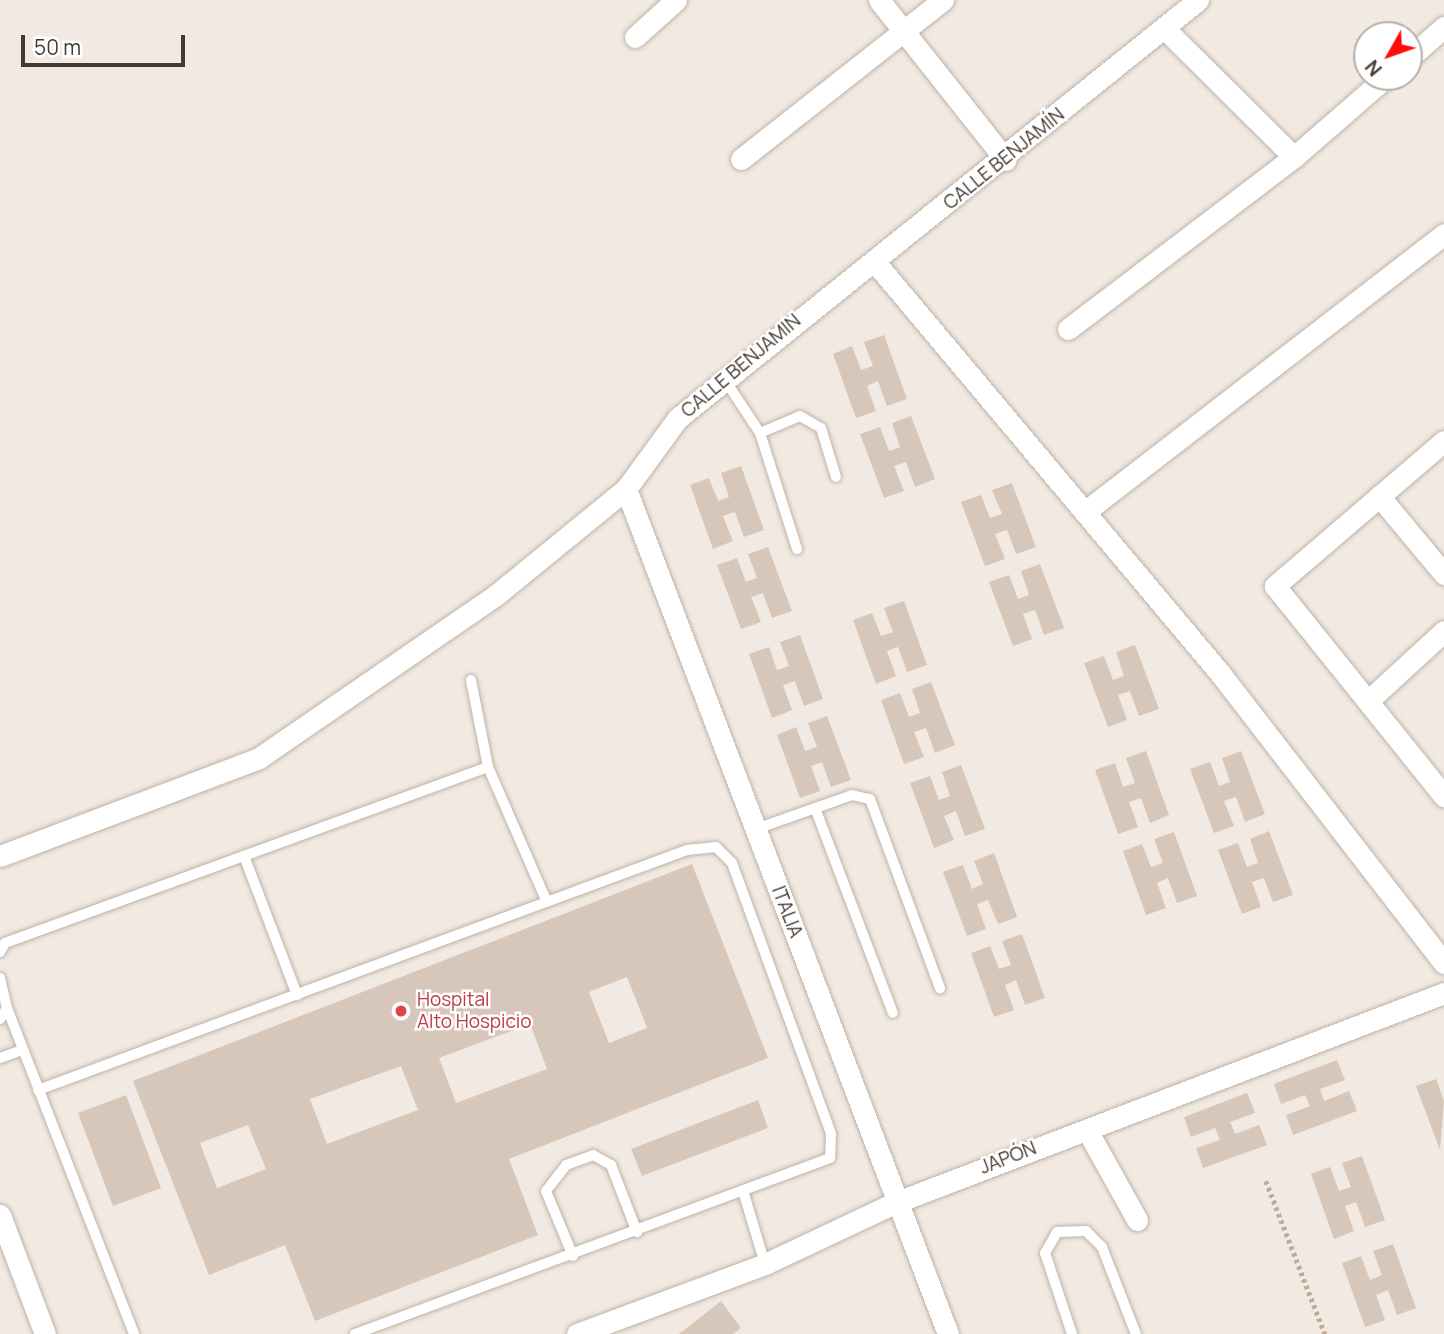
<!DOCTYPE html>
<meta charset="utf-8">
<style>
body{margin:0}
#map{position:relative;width:1444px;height:1334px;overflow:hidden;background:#f2eae2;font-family:Manrope,sans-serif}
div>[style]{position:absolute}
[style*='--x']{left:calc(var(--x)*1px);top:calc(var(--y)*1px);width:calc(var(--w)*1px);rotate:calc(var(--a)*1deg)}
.building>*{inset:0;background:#d6c7ba}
.path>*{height:4.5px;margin-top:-2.25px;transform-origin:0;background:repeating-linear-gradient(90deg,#bfaa95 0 3.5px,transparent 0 7px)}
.roads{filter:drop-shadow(0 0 2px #c0b3a7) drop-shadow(0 0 2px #c0b3a7)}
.service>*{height:10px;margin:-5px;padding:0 5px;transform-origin:5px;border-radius:5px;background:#fff}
.minor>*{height:21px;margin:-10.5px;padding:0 10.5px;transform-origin:10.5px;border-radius:10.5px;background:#fff}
.dots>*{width:19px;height:19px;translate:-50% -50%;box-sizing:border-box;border:4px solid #fff;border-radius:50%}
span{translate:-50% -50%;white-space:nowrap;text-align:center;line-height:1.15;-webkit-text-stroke:5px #fff;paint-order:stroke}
.street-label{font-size:19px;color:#433a32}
.health-label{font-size:19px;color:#be3a42}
.left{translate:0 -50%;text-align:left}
.north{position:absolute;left:1353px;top:21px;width:70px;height:70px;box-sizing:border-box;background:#fff;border:2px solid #b4b0ad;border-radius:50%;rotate:230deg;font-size:19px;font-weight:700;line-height:28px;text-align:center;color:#433a32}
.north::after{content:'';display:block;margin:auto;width:24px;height:32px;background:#ff0b0b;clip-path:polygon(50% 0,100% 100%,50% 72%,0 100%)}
.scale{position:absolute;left:21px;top:35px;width:164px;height:32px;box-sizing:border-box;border:4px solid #433a32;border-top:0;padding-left:9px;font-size:21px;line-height:24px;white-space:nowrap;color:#433a32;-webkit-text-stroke:5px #fff;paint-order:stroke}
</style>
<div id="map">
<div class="building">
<div style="clip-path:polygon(884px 335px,907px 399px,887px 406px,878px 381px,867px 386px,876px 411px,856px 418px,833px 354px,852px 346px,861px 370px,873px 366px,864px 342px)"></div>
<div style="clip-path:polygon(911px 416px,935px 479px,915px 487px,906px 462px,894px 466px,904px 491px,884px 498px,860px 434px,880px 427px,889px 451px,900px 447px,892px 423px)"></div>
<div style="clip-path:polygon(741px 466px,764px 530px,744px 537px,735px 512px,723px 516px,733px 541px,713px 549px,690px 485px,709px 478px,718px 501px,729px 497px,721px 473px)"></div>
<div style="clip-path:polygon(1012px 483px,1036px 547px,1016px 554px,1007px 530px,995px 534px,1005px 559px,985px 566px,961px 502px,981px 495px,990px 518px,1002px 514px,992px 490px)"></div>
<div style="clip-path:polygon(768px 547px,792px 611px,772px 618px,763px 593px,751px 597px,761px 622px,741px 629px,717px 565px,737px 558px,746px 582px,757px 578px,748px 554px)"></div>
<div style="clip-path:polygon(1040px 564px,1064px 628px,1044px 635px,1035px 610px,1023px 614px,1032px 639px,1013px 646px,989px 582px,1009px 575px,1018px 599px,1029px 595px,1021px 571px)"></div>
<div style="clip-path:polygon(904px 601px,927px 665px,907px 672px,898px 647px,887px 651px,896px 676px,876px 684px,853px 620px,872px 613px,881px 636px,893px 632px,884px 608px)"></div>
<div style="clip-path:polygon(800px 635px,823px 699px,804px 706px,795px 681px,783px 685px,792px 710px,772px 718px,749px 654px,769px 647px,777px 670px,789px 666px,780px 642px)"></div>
<div style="clip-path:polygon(1135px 645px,1159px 709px,1139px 716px,1130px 691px,1118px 695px,1127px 720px,1108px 727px,1084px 663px,1104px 656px,1113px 680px,1124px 676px,1116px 652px)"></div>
<div style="clip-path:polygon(931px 682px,955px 745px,935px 753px,926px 728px,914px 732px,924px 757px,904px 764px,881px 700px,900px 693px,909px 717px,920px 713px,912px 689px)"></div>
<div style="clip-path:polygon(827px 716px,851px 780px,831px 787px,822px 762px,811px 766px,820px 791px,800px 798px,777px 735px,796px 727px,805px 751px,817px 747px,808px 723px)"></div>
<div style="clip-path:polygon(1146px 751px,1169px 815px,1150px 823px,1141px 798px,1129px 802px,1138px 827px,1118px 834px,1095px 770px,1115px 763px,1123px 787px,1135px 783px,1126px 758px)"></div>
<div style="clip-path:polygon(1241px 751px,1265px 814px,1245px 822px,1236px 797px,1224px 801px,1234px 826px,1214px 833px,1190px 769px,1210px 762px,1219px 786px,1230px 782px,1222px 758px)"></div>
<div style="clip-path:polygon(961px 765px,985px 829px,965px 836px,956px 811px,944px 816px,954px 840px,934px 848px,910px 783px,930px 776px,939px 800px,950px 796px,942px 772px)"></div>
<div style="clip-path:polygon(1269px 831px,1293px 895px,1273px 902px,1264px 878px,1252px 882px,1261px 907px,1242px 914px,1218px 850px,1238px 843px,1247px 867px,1258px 863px,1250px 839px)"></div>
<div style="clip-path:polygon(1174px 832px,1197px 896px,1177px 903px,1168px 878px,1157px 883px,1166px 908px,1146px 915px,1123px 851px,1142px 844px,1151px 867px,1163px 863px,1154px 839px)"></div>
<div style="clip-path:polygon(994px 853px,1017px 917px,998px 924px,988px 900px,977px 904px,986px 929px,967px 936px,943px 872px,963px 865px,972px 889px,983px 884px,974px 861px)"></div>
<div style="clip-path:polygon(evenodd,692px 864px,768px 1058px,509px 1159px,538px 1235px,315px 1321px,285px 1245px,209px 1275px,133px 1081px,692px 864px,627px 977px,647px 1028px,609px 1043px,589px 992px,627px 977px,692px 864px,530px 1024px,547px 1069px,456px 1103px,439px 1058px,530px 1024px,692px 864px,401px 1066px,418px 1110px,327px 1144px,310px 1099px,401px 1066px,692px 864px,248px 1125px,266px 1169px,217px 1188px,200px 1143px,248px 1125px)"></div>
<div style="clip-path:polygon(1022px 934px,1045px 998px,1025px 1005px,1016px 980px,1005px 985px,1014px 1010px,994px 1017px,971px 953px,990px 946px,999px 969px,1011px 965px,1002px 941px)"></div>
<div style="clip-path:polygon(1337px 1060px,1345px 1080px,1320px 1089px,1324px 1101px,1349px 1091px,1357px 1111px,1293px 1135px,1286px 1115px,1310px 1106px,1305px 1095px,1281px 1104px,1274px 1084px)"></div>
<div style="clip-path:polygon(1436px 1079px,1444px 1101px,1440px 1150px,1416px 1086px)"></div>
<div style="clip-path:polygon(1247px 1093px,1255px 1113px,1230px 1122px,1235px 1134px,1259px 1125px,1267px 1145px,1203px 1168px,1196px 1148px,1220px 1140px,1215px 1128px,1191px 1137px,1184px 1117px)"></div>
<div style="clip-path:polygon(126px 1095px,161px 1188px,113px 1206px,78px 1113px)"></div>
<div style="clip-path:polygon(758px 1100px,768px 1128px,642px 1176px,631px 1149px)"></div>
<div style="clip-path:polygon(1362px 1156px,1385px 1220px,1365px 1227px,1356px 1202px,1345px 1206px,1354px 1231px,1334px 1239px,1311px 1174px,1330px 1167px,1339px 1191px,1351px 1187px,1342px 1163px)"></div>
<div style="clip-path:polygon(1393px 1244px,1416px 1308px,1397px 1315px,1388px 1290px,1376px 1295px,1385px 1320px,1365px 1327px,1342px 1263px,1361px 1256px,1370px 1280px,1382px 1275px,1373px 1251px)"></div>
<div style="clip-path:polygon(721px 1301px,741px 1328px,733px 1334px,679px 1334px)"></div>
</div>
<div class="path">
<div style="--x:1266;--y:1181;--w:164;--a:68.9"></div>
</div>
<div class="roads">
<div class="service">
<div style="--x:725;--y:380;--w:64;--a:56.6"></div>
<div style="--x:760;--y:433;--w:122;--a:72.3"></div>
<div style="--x:760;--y:433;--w:43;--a:-23"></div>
<div style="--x:800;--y:416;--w:24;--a:30"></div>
<div style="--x:821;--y:428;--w:51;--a:73"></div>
<div style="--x:471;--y:680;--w:89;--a:78.9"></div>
<div style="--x:488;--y:767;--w:147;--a:66.4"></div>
<div style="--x:815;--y:808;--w:219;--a:69.2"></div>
<div style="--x:756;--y:829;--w:102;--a:-19.5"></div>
<div style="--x:852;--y:795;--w:18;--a:13"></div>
<div style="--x:870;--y:799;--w:202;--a:69.7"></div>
<div style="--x:244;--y:856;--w:149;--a:69.1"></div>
<div style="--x:0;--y:952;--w:10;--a:-61"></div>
<div style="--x:5;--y:943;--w:514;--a:-20.02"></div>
<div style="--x:0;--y:978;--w:31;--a:77"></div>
<div style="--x:7;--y:1008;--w:13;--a:122"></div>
<div style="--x:7;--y:1008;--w:350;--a:68.7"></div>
<div style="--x:0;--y:1058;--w:23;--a:-20"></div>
<div style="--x:38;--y:1090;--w:692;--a:-20.29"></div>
<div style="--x:687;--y:850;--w:29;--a:-6"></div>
<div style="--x:716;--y:847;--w:23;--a:45"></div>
<div style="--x:732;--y:863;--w:289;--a:69.9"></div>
<div style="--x:831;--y:1134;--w:24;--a:92"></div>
<div style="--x:830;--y:1158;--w:507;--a:159.67"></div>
<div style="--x:744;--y:1194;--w:73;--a:73.3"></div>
<div style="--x:573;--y:1256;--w:70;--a:-112.6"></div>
<div style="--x:546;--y:1191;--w:33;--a:-52"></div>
<div style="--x:566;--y:1165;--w:29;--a:-20"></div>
<div style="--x:593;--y:1155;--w:21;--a:29"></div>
<div style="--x:611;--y:1165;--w:72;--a:68.8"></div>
<div style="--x:1072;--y:1334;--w:85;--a:-108.4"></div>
<div style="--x:1045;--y:1253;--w:24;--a:-60"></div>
<div style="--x:1057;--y:1232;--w:29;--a:-2"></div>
<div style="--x:1086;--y:1231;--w:23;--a:45"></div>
<div style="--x:1102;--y:1247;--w:93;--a:68.7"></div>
</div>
<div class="minor">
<div style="--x:879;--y:0;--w:204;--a:51.6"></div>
<div style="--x:1164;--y:28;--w:183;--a:44.8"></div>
<div style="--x:635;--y:37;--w:55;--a:-42.1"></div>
<div style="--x:1409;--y:58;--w:47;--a:-41.5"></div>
<div style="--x:741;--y:159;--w:257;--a:-38.2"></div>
<div style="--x:874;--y:261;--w:537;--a:49.99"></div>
<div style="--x:1219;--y:672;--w:368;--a:52.3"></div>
<div style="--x:1068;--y:329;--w:284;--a:-37.3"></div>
<div style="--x:1294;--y:157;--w:122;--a:-41"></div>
<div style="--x:1444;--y:441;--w:223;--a:139.4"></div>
<div style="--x:1275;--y:586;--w:270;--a:51.2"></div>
<div style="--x:626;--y:489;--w:904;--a:69.14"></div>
<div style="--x:1379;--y:496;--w:102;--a:50.2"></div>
<div style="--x:1086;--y:511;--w:453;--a:-37.7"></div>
<div style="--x:1369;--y:700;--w:102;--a:-42.6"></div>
<div style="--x:0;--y:856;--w:277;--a:-20.7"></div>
<div style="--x:259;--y:758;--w:288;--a:-34.5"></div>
<div style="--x:496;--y:595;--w:168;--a:-39.2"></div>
<div style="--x:626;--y:489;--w:88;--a:-53.8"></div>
<div style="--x:678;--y:418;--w:667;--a:-38.79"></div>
<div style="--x:1087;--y:1130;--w:103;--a:60.9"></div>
<div style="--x:0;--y:1215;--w:127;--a:69.3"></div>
<div style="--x:577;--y:1334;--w:201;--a:-20.4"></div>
<div style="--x:765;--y:1264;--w:146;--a:-25.2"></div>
<div style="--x:897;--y:1202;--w:586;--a:-20.91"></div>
</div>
</div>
<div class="dots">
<div style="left:401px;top:1011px;background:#e0444e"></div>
</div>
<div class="street-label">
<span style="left:1004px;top:159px;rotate:-39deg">CALLE BENJAMÍN</span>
<span style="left:741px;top:366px;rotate:-40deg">CALLE BENJAMIN</span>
<span style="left:787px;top:912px;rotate:69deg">ITALIA</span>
<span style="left:1008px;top:1158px;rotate:-21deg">JAPÓN</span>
</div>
<div class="health-label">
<span class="left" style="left:417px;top:1011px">Hospital<br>Alto Hospicio</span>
</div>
<div class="north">N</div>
<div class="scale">50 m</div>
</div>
